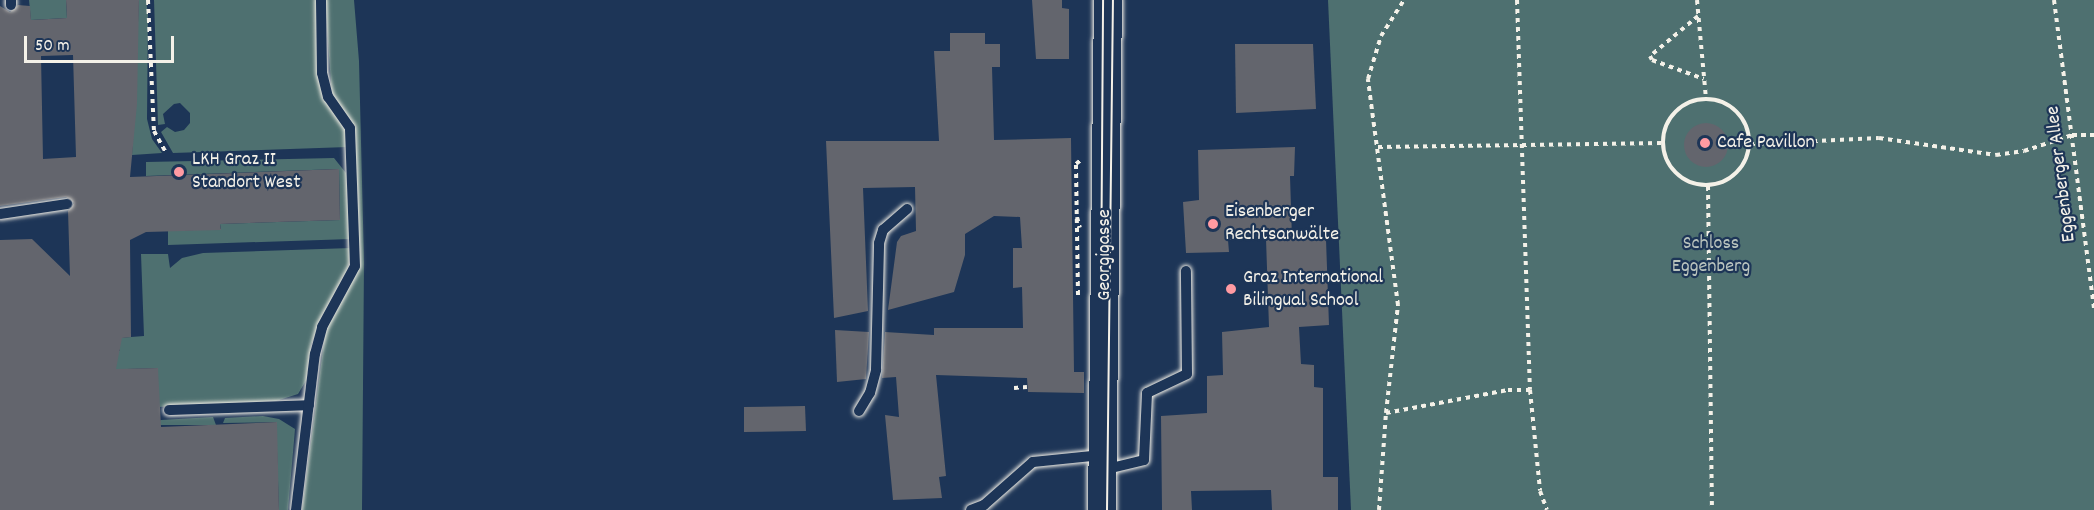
<!DOCTYPE html>
<meta charset="utf-8">
<style>
body{margin:0}
#map{position:relative;width:2094px;height:510px;overflow:hidden;background:#1d3557;font-family:Dekko,sans-serif}
div>[style]{position:absolute}
[style*='--x']{left:calc(var(--x)*1px);top:calc(var(--y)*1px);width:calc(var(--w)*1px);rotate:calc(var(--a)*1deg)}
.green>*{inset:0;background:#4e7070}
.building>*{inset:0;background:#63656d}
.round{border-radius:50%}
.path>*{height:4px;margin-top:-2px;transform-origin:0;background:repeating-linear-gradient(90deg,#f4f1e8 0 4.5px,transparent 0 9px)}
.path>.ring{margin:-2px;padding:0;box-sizing:content-box;background:none;border:4px solid #f4f1e8;border-radius:50%}
.roads{filter:drop-shadow(0 0 2px #f4f1e8) drop-shadow(0 0 2px #f4f1e8)}
.lane>*{height:10px;margin:-5px;padding:0 5px;transform-origin:5px;border-radius:5px;background:#1d3557}
.secondary>*{height:28px;margin:-14px;padding:0 14px;transform-origin:14px;border-radius:14px;background:#1d3557}
.tram>*{height:1.5px;margin:-0.75px;padding:0 0.75px;transform-origin:0.75px;border-radius:0.75px;background:#f4f1e8}
.dots>*{width:16px;height:16px;translate:-50% -50%;box-sizing:border-box;border:3px solid #1d3557;border-radius:50%}
span{translate:-50% -50%;white-space:nowrap;text-align:center;line-height:1.15;-webkit-text-stroke:4.5px #1d3557;paint-order:stroke}
.poi-label{font-size:20px;color:#f4f1e8}
.left{translate:0 -50%;text-align:left}
.street-label{font-size:20px;color:#f4f1e8}
.park-label{font-size:20px;color:#bac4be}
.scale{position:absolute;left:24px;top:36px;width:150px;height:27px;box-sizing:border-box;border:3px solid #f4f1e8;border-top:0;padding-left:8px;font-size:18px;line-height:21px;white-space:nowrap;color:#f4f1e8;-webkit-text-stroke:4px #1d3557;paint-order:stroke}
</style>
<div id="map">
<div class="green">
<div style="clip-path:polygon(29px 0,66px 0,67px 18px,31px 20px)"></div>
<div style="clip-path:polygon(139px 0,146px 0,148px 14px,147px 119px,152px 139px,162px 153px,132px 155px)"></div>
<div style="clip-path:polygon(154px 0,319px 0,319px 72px,348px 129px,348px 147px,173px 153px,161px 132px,167px 127px,175px 132px,184px 130px,190px 123px,190px 113px,180px 103px,174px 104px,163px 114px,165px 124px,158px 125px)"></div>
<div style="clip-path:polygon(325px 0,354px 0,359px 61px,364px 262px,362px 510px,302px 510px,326px 326px,352px 277px,354px 129px,332px 97px)"></div>
<div style="clip-path:polygon(1328px 0,2094px 0,2094px 510px,1351px 510px)"></div>
<div style="clip-path:polygon(334px 158px,346px 173px,351px 239px,168px 245px,168px 231px,221px 229px,220px 224px,340px 220px,339px 169px,146px 176px,146px 162px)"></div>
<div style="clip-path:polygon(351px 248px,348px 269px,311px 344px,307px 379px,298px 394px,276px 401px,158px 407px,157px 368px,97px 370px,120px 350px,105px 339px,144px 336px,141px 254px,168px 254px,170px 268px,182px 258px,203px 253px)"></div>
<div style="clip-path:polygon(263px 416px,279px 419px,295px 429px,288px 510px,279px 510px,276px 422px,223px 423px,225px 418px)"></div>
<div style="clip-path:polygon(213px 417px,216px 425px,148px 425px,161px 420px)"></div>
</div>
<div class="building">
<div style="clip-path:polygon(evenodd,66px 0,139px 0,137px 104px,130px 177px,339px 169px,340px 220px,220px 224px,221px 230px,146px 232px,130px 240px,131px 337px,122px 338px,116px 369px,158px 368px,161px 427px,277px 422px,279px 510px,0 510px,0 240px,32px 239px,70px 276px,68px 211px,74px 203px,66px 197px,0 206px,0 6px,10px 12px,18px 5px,30px 6px,31px 20px,67px 18px,66px 0,73px 55px,76px 157px,43px 159px,41px 56px,73px 55px)"></div>
<div style="clip-path:polygon(1032px 0,1062px 0,1062px 8px,1069px 9px,1069px 59px,1036px 59px)"></div>
<div style="clip-path:polygon(950px 33px,985px 33px,985px 44px,1000px 44px,1000px 67px,992px 67px,994px 140px,1071px 138px,1074px 372px,1084px 372px,1084px 393px,1028px 392px,1027px 378px,936px 375px,946px 476px,939px 477px,942px 498px,893px 500px,885px 415px,899px 417px,896px 377px,882px 378px,885px 332px,934px 335px,934px 328px,1023px 328px,1022px 287px,1013px 288px,1013px 248px,1022px 248px,1020px 217px,994px 216px,965px 234px,965px 255px,954px 292px,888px 310px,897px 242px,901px 236px,916px 231px,915px 187px,863px 188px,868px 311px,834px 318px,826px 141px,939px 141px,934px 51px,950px 51px)"></div>
<div style="clip-path:polygon(1235px 44px,1313px 44px,1316px 109px,1236px 113px)"></div>
<div class="round" style="left:1684px;top:123px;width:44px;height:44px"></div>
<div style="clip-path:polygon(1295px 147px,1294px 176px,1290px 176px,1292px 238px,1326px 239px,1329px 325px,1299px 327px,1301px 364px,1314px 365px,1314px 387px,1323px 388px,1323px 477px,1338px 477px,1338px 510px,1272px 510px,1271px 490px,1191px 491px,1192px 510px,1162px 510px,1161px 416px,1207px 413px,1207px 376px,1223px 375px,1222px 332px,1269px 327px,1266px 239px,1228px 240px,1229px 252px,1186px 253px,1183px 202px,1199px 200px,1198px 150px)"></div>
<div style="clip-path:polygon(835px 330px,869px 332px,866px 379px,837px 382px)"></div>
<div style="clip-path:polygon(805px 406px,806px 431px,744px 432px,744px 407px)"></div>
</div>
<div class="path">
<div style="--x:148;--y:0;--w:131;--a:87.4"></div>
<div style="--x:154;--y:131;--w:25;--a:61"></div>
<div style="--x:1517;--y:0;--w:390;--a:88.1"></div>
<div style="--x:1697;--y:0;--w:99;--a:84.8"></div>
<div style="--x:2054;--y:0;--w:312;--a:82.6"></div>
<div style="--x:1698;--y:16;--w:62;--a:140.2"></div>
<div style="--x:1650;--y:56;--w:4;--a:63"></div>
<div style="--x:1652;--y:60;--w:55;--a:20.1"></div>
<div class="ring" style="left:1663px;top:99px;width:82px;height:82px"></div>
<div style="--x:1750;--y:144;--w:129;--a:-2.7"></div>
<div style="--x:1879;--y:138;--w:118;--a:8.3"></div>
<div style="--x:1996;--y:155;--w:28;--a:-8"></div>
<div style="--x:2024;--y:151;--w:51;--a:-18.4"></div>
<div style="--x:2072;--y:135;--w:22;--a:0"></div>
<div style="--x:1378;--y:147;--w:284;--a:-0.8"></div>
<div style="--x:1708;--y:186;--w:324;--a:89.3"></div>
<div style="--x:1077;--y:217;--w:11;--a:75"></div>
<div style="--x:1078;--y:295;--w:131;--a:-90.9"></div>
<div style="--x:1076;--y:164;--w:8;--a:-40"></div>
<div style="--x:1014;--y:388;--w:13;--a:-4"></div>
<div style="--x:1386;--y:413;--w:109;--a:-83.7"></div>
<div style="--x:1398;--y:305;--w:228;--a:-97.6"></div>
<div style="--x:1368;--y:79;--w:45;--a:-73.2"></div>
<div style="--x:1381;--y:36;--w:43;--a:-57.4"></div>
<div style="--x:1379;--y:510;--w:97;--a:-85.9"></div>
<div style="--x:1386;--y:413;--w:124;--a:-10.7"></div>
<div style="--x:1508;--y:390;--w:22;--a:0"></div>
<div style="--x:1530;--y:390;--w:101;--a:84.3"></div>
<div style="--x:1540;--y:491;--w:20;--a:70"></div>
</div>
<div class="roads">
<div class="lane">
<div style="--x:11;--y:5;--w:5;--a:-90"></div>
<div style="--x:0;--y:214;--w:68;--a:-8.5"></div>
<div style="--x:169;--y:410;--w:140;--a:-2"></div>
<div style="--x:859;--y:411;--w:21;--a:-59"></div>
<div style="--x:870;--y:393;--w:24;--a:-75"></div>
<div style="--x:876;--y:370;--w:127;--a:-88.6"></div>
<div style="--x:879;--y:243;--w:14;--a:-73"></div>
<div style="--x:883;--y:230;--w:32;--a:-41"></div>
<div style="--x:1103;--y:470;--w:42;--a:-13.7"></div>
<div style="--x:1144;--y:460;--w:67;--a:-87.4"></div>
<div style="--x:1147;--y:393;--w:44;--a:-25.4"></div>
<div style="--x:1187;--y:374;--w:103;--a:-90.6"></div>
<div style="--x:296;--y:510;--w:157;--a:-83.1"></div>
<div style="--x:315;--y:354;--w:28;--a:-75"></div>
<div style="--x:322;--y:327;--w:69;--a:-61.6"></div>
<div style="--x:355;--y:266;--w:138;--a:-92.1"></div>
<div style="--x:350;--y:128;--w:38;--a:-125"></div>
<div style="--x:328;--y:97;--w:25;--a:-104"></div>
<div style="--x:322;--y:73;--w:73;--a:-90.8"></div>
<div style="--x:971;--y:510;--w:14;--a:-21"></div>
<div style="--x:984;--y:505;--w:65;--a:-41.3"></div>
<div style="--x:1033;--y:462;--w:69;--a:-5.8"></div>
</div>
<div class="secondary">
<div style="--x:1102;--y:510;--w:510;--a:-89.33"></div>
</div>
</div>
<div class="tram">
<div style="--x:1101;--y:297;--w:297;--a:-89.6"></div>
<div style="--x:1107;--y:510;--w:510;--a:-89.33"></div>
</div>
<div class="dots">
<div style="left:1705px;top:143px;background:#ff9aa2"></div>
<div style="left:179px;top:172px;background:#ff9aa2"></div>
<div style="left:1213px;top:224px;background:#ff9aa2"></div>
<div style="left:1231px;top:289px;background:#ff9aa2"></div>
</div>
<div class="poi-label">
<span class="left" style="left:1717px;top:143px">Cafe Pavillon</span>
<span class="left" style="left:192px;top:172px">LKH Graz II<br>Standort West</span>
<span class="left" style="left:1225px;top:224px">Eisenberger<br>Rechtsanwälte</span>
<span class="left" style="left:1243px;top:290px">Graz International<br>Bilingual School</span>
</div>
<div class="street-label">
<span style="left:2062px;top:174px;rotate:-97deg">Eggenberger Allee</span>
<span style="left:1105px;top:255px;rotate:-90deg">Georgigasse</span>
</div>
<div class="park-label">
<span style="left:1711px;top:256px">Schloss<br>Eggenberg</span>
</div>
<div class="scale">50 m</div>
</div>
